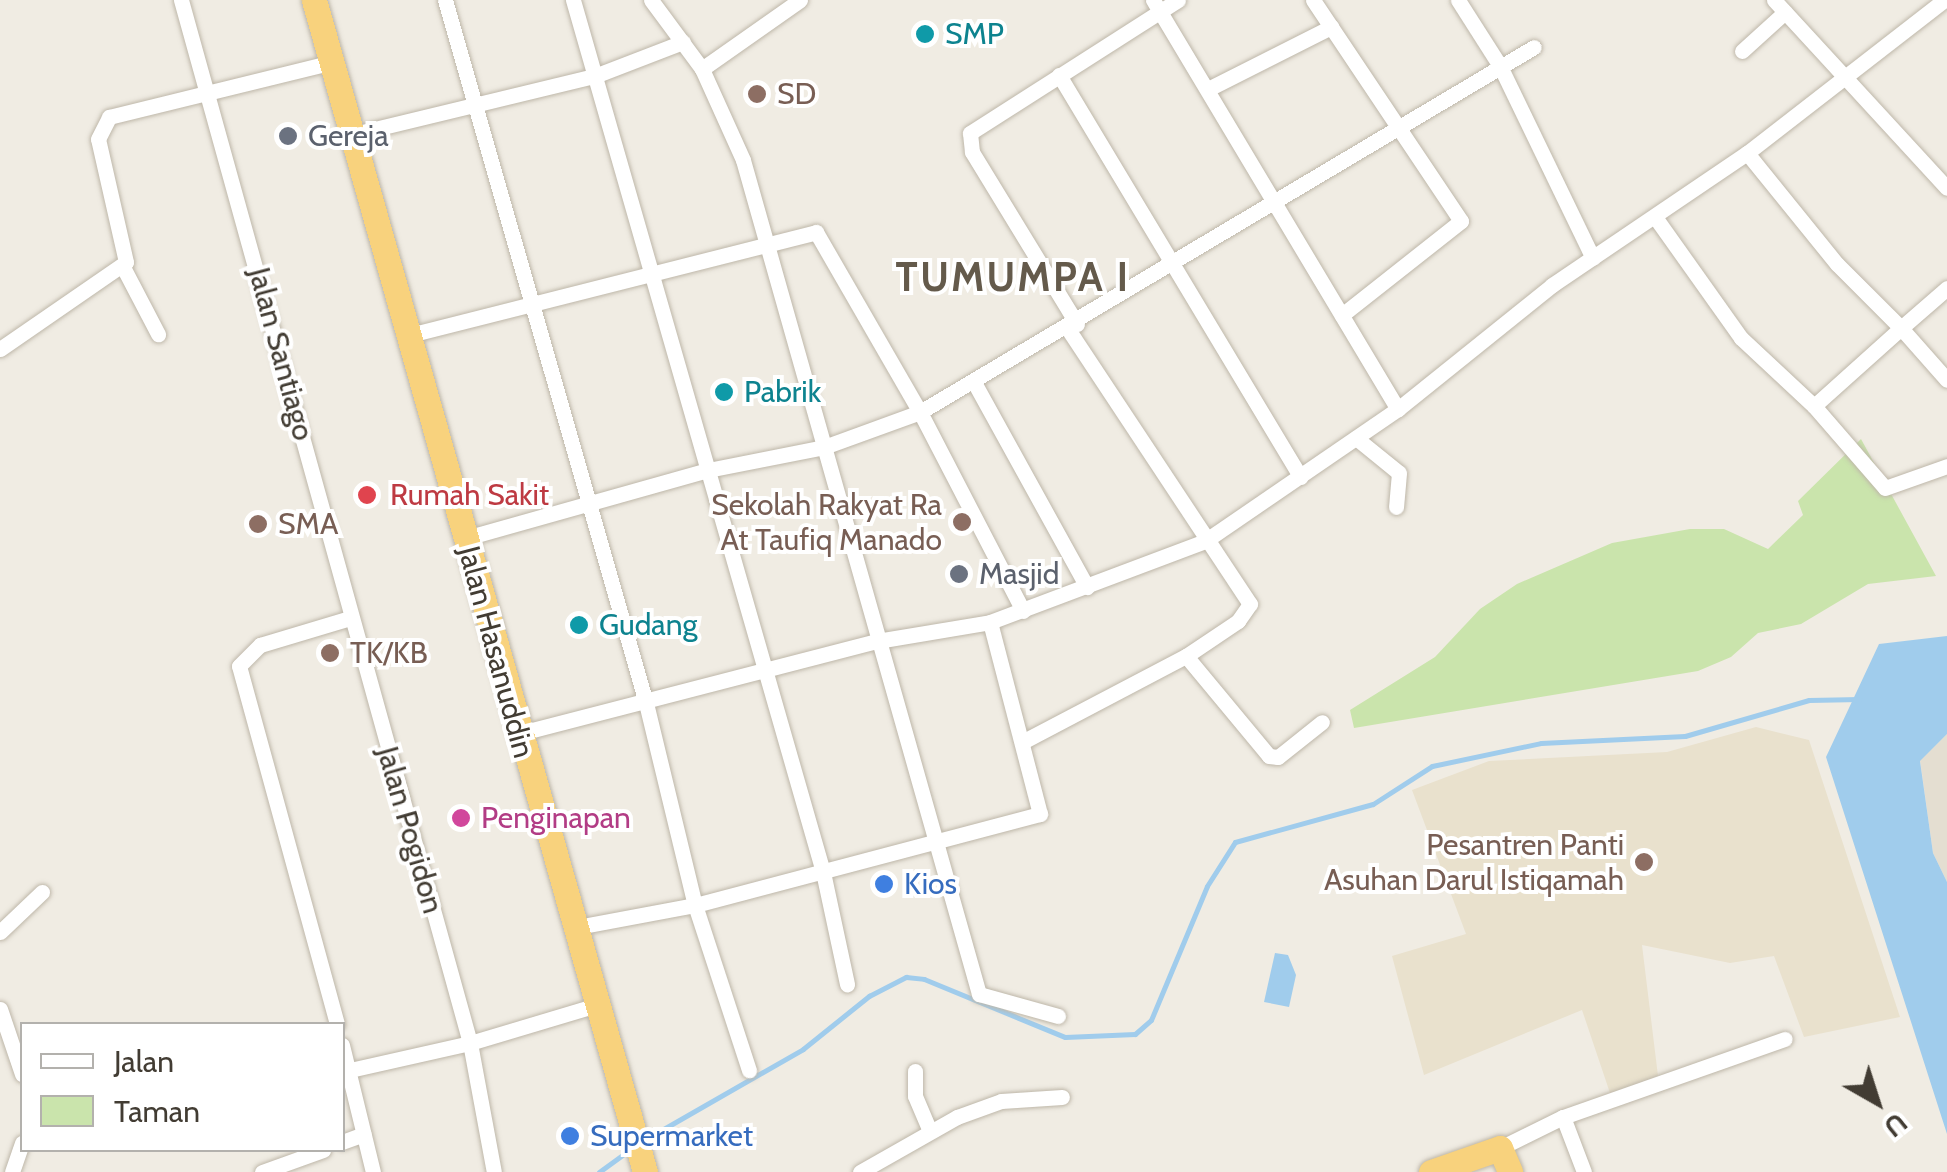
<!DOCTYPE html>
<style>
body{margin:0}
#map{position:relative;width:1947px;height:1172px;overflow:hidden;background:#f0ece3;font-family:Cabin,sans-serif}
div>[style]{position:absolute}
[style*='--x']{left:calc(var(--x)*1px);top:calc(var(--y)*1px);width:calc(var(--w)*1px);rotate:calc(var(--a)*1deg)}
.residential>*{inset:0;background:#e4ded1}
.education>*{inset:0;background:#e9e1cd}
.green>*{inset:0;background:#cae4ac}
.water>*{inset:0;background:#a0ccec}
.stream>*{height:5px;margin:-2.5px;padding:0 2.5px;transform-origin:2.5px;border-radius:2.5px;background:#a0ccec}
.roads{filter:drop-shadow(0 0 2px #beb7a9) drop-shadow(0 0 2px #beb7a9)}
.minor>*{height:15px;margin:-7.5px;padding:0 7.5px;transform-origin:7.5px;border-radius:7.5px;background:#fff}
.trunk>*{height:25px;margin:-12.5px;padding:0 12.5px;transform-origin:12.5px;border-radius:12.5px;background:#f8d27d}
.dots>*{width:28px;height:28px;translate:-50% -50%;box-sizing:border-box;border:5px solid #fff;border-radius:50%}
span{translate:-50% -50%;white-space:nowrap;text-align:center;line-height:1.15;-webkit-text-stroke:8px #fff;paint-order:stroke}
.culture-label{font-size:30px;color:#0d838f}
.left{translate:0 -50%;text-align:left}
.education-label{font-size:30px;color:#785e54}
.right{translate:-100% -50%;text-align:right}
.worship-label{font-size:30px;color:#5b616d}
.street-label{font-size:30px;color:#423c33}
.health-label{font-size:30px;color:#be3a42}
.hotel-label{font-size:30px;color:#b23c85}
.shop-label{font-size:30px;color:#366cbe}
.district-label{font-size:40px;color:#645a4b;font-weight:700;letter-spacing:2.5px}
.legend{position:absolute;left:20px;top:1022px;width:325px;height:130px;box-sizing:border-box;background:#fff;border:2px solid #b3b1ad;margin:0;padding:12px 18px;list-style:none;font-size:30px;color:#423c33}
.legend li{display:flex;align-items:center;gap:20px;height:50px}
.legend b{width:50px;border:2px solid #b3b1ad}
.north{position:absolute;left:1827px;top:1052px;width:100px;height:100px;-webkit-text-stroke:8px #fff;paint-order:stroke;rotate:141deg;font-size:28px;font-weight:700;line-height:40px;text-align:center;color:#423c33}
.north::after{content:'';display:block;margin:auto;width:35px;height:45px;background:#423c33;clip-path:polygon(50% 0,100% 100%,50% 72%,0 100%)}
</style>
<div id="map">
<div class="residential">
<div style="clip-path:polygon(1947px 734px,1947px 882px,1933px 853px,1920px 760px)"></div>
</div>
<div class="education">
<div style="clip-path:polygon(1756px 727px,1809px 740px,1900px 1017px,1804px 1037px,1774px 956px,1730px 963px,1642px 945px,1658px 1076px,1610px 1093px,1582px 1010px,1424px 1075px,1392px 956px,1466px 934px,1412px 790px,1489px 761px,1667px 752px)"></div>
</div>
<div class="green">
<div style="clip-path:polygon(1861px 439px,1936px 576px,1868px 584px,1801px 624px,1758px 633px,1731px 657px,1698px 671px,1354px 728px,1350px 710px,1435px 657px,1480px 609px,1517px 584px,1612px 543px,1690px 529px,1724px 529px,1768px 549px,1803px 515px,1798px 501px)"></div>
</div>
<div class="water">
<div style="clip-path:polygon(1947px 636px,1947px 734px,1920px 761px,1933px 853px,1947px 882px,1947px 1134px,1826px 757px,1879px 644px)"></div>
<div style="clip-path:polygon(1275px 953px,1288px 955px,1296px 975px,1289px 1007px,1264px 1002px)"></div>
</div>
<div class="stream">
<div style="--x:646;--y:1139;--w:181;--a:-29.8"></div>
<div style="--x:803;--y:1049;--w:85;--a:-38.8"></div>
<div style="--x:869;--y:996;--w:42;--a:-27.2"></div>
<div style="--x:906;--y:977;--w:18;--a:6"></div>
<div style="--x:924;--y:979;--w:152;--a:22.4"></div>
<div style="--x:1065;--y:1037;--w:70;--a:-2.5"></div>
<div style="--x:1135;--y:1034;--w:21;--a:-41"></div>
<div style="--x:1151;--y:1020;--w:145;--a:-67.3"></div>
<div style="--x:1207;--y:886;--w:52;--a:-57.5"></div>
<div style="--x:1235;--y:842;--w:143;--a:-15.4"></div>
<div style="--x:1373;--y:804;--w:70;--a:-32.8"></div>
<div style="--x:1432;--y:766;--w:111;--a:-11.9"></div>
<div style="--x:1541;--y:743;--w:144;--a:-2.8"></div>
<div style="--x:1685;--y:736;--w:129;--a:-16.2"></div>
<div style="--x:1809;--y:700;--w:51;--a:-1.1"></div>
<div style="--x:599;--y:1172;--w:37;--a:-36"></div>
</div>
<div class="roads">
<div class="minor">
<div style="--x:181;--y:0;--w:1082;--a:74.51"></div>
<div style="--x:470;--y:1043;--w:128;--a:-16.7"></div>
<div style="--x:445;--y:0;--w:731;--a:74.04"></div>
<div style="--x:646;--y:703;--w:208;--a:76.4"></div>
<div style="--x:695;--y:905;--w:174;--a:71.9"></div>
<div style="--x:573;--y:0;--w:907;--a:74"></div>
<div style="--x:823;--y:872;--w:115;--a:77.9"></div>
<div style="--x:651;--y:0;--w:86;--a:53.5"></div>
<div style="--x:800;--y:0;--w:120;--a:144.9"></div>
<div style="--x:702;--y:69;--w:100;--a:65.7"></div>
<div style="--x:743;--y:160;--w:867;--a:74.2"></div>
<div style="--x:979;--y:994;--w:82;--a:15.6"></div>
<div style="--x:1153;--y:0;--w:477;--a:59.1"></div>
<div style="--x:1313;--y:0;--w:266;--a:56.2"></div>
<div style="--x:1461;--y:221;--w:152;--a:141.7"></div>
<div style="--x:1458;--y:0;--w:78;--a:57.5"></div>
<div style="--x:1500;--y:66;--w:213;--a:64.2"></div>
<div style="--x:1774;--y:0;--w:255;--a:47.4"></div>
<div style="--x:1742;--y:51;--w:58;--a:-42.2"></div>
<div style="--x:1059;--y:75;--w:469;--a:59"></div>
<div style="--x:1210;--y:88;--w:136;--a:-26.8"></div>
<div style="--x:354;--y:134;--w:250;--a:-13.6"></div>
<div style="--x:597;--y:75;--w:92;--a:-21"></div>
<div style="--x:1747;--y:153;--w:143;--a:51"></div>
<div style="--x:1837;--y:264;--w:91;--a:45"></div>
<div style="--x:1901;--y:328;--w:61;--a:-41"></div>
<div style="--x:1655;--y:217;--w:148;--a:54.6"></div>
<div style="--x:1741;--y:338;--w:100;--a:43"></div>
<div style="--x:1814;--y:406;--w:117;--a:-41.9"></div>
<div style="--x:1901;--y:328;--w:69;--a:48.5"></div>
<div style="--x:123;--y:267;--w:76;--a:62.4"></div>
<div style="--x:1077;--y:324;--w:202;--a:-121.4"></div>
<div style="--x:972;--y:152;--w:19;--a:-96"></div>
<div style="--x:970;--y:133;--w:247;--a:-32.6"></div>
<div style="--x:410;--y:335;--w:419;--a:-14.2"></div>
<div style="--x:816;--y:232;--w:208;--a:60"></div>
<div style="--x:920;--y:412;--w:224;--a:62.6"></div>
<div style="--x:0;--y:349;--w:153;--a:-34.6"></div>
<div style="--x:126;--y:262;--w:126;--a:-102.8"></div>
<div style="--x:98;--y:139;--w:25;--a:-63"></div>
<div style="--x:109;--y:117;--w:231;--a:-13.8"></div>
<div style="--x:975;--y:384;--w:232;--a:61.1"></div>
<div style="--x:1814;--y:406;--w:108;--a:49.1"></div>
<div style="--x:1885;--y:488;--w:66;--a:-19.5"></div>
<div style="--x:1356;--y:438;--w:55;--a:39.1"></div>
<div style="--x:1399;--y:473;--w:34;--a:95"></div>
<div style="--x:466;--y:538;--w:251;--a:-15.7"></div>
<div style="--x:708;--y:470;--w:118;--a:-11.2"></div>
<div style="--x:824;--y:447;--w:102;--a:-20"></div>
<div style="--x:920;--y:412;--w:714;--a:-30.73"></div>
<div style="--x:1186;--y:656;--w:130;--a:50.3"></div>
<div style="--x:1269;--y:756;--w:9;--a:6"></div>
<div style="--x:1278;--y:757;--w:56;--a:-38.5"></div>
<div style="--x:517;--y:734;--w:372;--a:-14.5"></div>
<div style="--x:877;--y:641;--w:115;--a:-9.5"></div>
<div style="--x:990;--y:622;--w:230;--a:-20.6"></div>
<div style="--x:1205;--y:541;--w:234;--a:-34.4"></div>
<div style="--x:1398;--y:409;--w:198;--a:-38.8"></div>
<div style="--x:1552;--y:285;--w:235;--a:-34.1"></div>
<div style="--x:1747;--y:153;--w:249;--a:-37.8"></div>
<div style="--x:1024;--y:741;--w:183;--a:-27.7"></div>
<div style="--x:1186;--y:656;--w:63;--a:-33.9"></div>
<div style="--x:1238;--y:621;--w:21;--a:-55"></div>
<div style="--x:1250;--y:604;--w:330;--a:-123.5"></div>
<div style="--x:572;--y:928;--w:125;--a:-10.6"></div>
<div style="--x:695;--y:905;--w:357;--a:-14.8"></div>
<div style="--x:1040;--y:814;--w:198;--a:-104.6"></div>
<div style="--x:0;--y:932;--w:58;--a:-43.6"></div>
<div style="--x:0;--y:1009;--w:69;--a:71.3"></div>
<div style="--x:337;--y:1024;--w:371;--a:-105.3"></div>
<div style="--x:239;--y:666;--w:30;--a:-45"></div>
<div style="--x:260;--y:645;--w:94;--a:-16.7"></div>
<div style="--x:342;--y:1045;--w:131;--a:76.3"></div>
<div style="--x:350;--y:1070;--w:123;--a:-12.7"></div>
<div style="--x:470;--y:1043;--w:131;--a:79.5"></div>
<div style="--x:915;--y:1071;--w:25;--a:90"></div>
<div style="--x:915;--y:1096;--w:36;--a:67"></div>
<div style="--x:1563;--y:1117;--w:59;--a:69.1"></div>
<div style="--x:342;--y:1142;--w:23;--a:-20"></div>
<div style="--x:1500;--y:1148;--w:70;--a:-26.2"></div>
<div style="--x:1563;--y:1117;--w:235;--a:-19.4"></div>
<div style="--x:12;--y:1172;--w:31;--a:-71"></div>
<div style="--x:262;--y:1172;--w:65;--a:-19.8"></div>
<div style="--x:860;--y:1172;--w:112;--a:-29.6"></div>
<div style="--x:957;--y:1117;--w:47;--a:-20"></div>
<div style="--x:1001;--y:1101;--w:61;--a:-3.8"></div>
</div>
<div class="trunk">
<div style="--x:314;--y:0;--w:1218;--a:74.23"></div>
<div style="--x:1431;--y:1172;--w:73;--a:-19.2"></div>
<div style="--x:1500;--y:1148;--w:26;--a:67"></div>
</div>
</div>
<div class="dots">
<div style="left:925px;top:34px;background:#0f9aa8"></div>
<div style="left:757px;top:94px;background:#8d6e63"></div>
<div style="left:288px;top:136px;background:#6b7280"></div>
<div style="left:724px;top:392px;background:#0f9aa8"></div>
<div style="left:367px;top:495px;background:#e0444e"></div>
<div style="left:962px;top:522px;background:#8d6e63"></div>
<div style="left:258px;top:524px;background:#8d6e63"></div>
<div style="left:959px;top:574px;background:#6b7280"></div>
<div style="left:579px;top:625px;background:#0f9aa8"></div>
<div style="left:330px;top:653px;background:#8d6e63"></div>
<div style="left:461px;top:818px;background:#d1479c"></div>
<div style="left:1644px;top:862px;background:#8d6e63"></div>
<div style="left:884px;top:884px;background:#3f7fe0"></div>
<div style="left:570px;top:1136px;background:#3f7fe0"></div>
</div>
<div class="culture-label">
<span class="left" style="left:945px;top:34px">SMP</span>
<span class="left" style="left:744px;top:392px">Pabrik</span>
<span class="left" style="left:599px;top:625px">Gudang</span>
</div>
<div class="education-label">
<span class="left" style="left:777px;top:94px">SD</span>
<span class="right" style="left:942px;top:522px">Sekolah Rakyat Ra<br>At Taufiq Manado</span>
<span class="left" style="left:278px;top:524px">SMA</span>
<span class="left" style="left:350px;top:653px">TK/KB</span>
<span class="right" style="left:1624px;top:862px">Pesantren Panti<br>Asuhan Darul Istiqamah</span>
</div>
<div class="worship-label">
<span class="left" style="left:308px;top:136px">Gereja</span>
<span class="left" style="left:979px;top:574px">Masjid</span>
</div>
<div class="street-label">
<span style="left:281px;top:354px;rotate:75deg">Jalan Santiago</span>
<span style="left:496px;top:652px;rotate:75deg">Jalan Hasanuddin</span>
<span style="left:410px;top:830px;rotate:74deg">Jalan Pogidon</span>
</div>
<div class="health-label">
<span class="left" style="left:390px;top:495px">Rumah Sakit</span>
</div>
<div class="hotel-label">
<span class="left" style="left:481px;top:818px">Penginapan</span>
</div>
<div class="shop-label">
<span class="left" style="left:904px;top:884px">Kios</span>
<span class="left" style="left:590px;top:1136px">Supermarket</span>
</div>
<div class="district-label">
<span style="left:1013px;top:277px">TUMUMPA I</span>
</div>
<ul class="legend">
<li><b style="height:12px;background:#fff"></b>Jalan</li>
<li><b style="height:28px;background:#cae4ac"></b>Taman</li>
</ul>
<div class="north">U</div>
</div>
